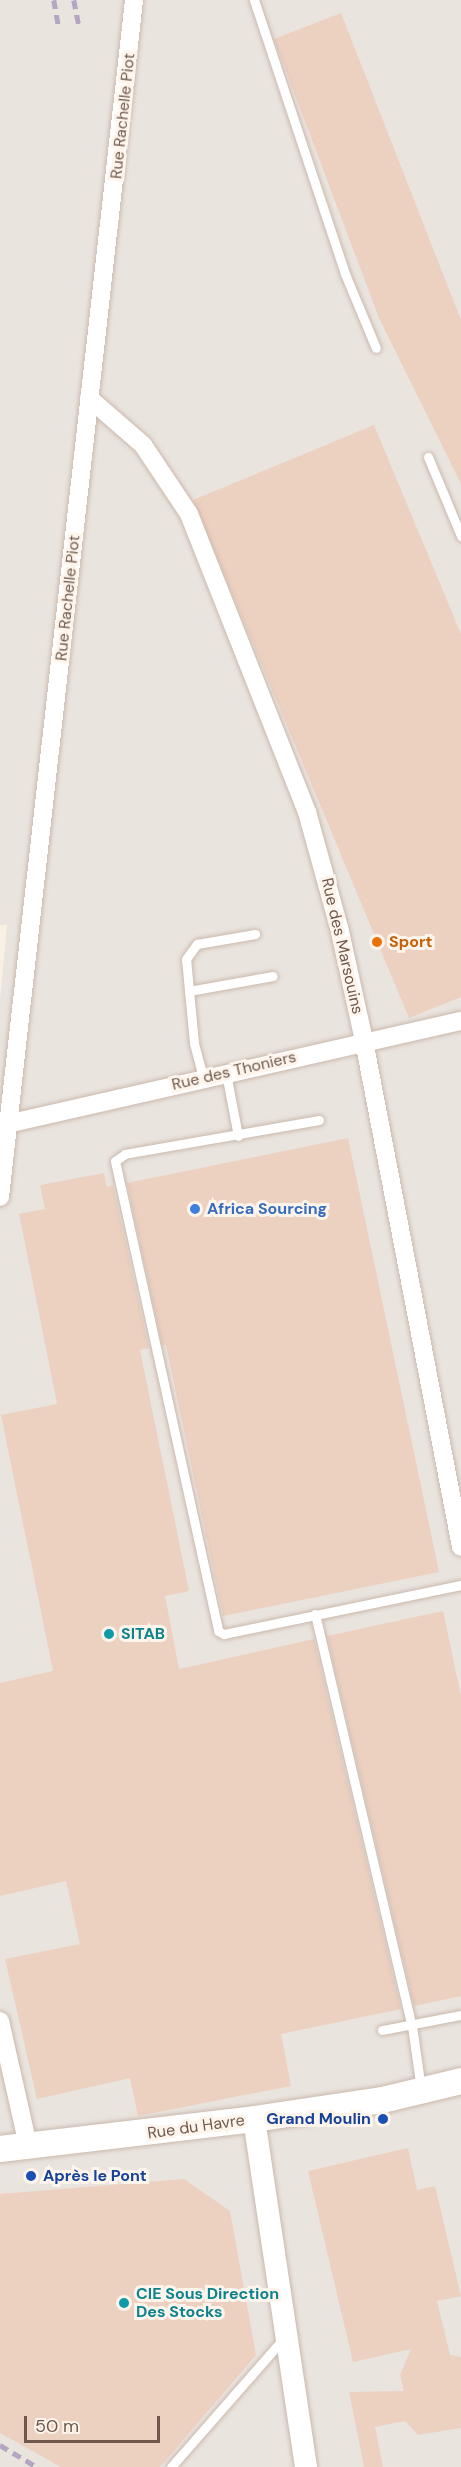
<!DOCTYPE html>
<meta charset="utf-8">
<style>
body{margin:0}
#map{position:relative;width:461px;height:2467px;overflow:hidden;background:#faf1e5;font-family:"DM Sans",sans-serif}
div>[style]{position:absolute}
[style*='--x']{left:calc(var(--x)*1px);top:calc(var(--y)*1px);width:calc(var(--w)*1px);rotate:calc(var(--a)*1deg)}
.industrial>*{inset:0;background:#eae4df}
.building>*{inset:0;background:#ecd0c0}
.roads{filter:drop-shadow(0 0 2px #cab9ad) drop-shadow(0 0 2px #cab9ad)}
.service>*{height:9px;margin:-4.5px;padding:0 4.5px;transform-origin:4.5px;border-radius:4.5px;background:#fff}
.minor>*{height:18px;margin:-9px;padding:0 9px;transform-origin:9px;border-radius:9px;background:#fff}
.tertiary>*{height:22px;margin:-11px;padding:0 11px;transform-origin:11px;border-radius:11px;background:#fff}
.secondary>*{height:26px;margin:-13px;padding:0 13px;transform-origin:13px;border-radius:13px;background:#fff}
.rail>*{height:4.5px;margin-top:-2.25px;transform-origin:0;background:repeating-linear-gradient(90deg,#b4a5c2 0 9px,transparent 0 15px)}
.dots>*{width:16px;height:16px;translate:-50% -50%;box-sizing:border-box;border:3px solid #fdf5eb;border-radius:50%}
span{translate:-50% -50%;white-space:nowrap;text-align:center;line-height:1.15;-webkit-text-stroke:6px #fdf5eb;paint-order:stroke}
.street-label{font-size:16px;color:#70584d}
.food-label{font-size:16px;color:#c56008;font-weight:700}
.left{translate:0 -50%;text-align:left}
.shop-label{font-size:16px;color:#366cbe;font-weight:700}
.culture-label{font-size:16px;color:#0d838f;font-weight:700}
.transit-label{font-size:16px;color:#164399;font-weight:700}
.right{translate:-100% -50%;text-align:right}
.scale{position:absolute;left:24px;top:2416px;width:136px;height:27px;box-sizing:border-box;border:3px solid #70584d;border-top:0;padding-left:8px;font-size:18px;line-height:21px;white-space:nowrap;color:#70584d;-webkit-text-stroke:4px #fdf5eb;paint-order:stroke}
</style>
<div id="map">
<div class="industrial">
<div style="clip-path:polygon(0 0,461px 0,461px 2467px,0 2467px,0 999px,7px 925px,0 925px)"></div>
</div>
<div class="building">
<div style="clip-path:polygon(341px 13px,461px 320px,461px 484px,379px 318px,274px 39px)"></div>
<div style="clip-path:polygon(374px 425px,461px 634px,461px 997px,409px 1018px,193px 500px)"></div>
<div style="clip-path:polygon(348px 1138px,439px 1572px,223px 1616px,166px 1345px,162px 1345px,127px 1183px)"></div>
<div style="clip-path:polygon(104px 1173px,107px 1187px,113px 1185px,149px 1348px,140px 1350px,189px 1591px,165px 1596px,179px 1669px,314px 1639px,401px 2009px,281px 2034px,291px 2086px,138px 2116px,130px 2078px,37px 2099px,5px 1959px,80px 1944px,66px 1881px,0 1896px,0 1683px,53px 1671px,1px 1415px,57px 1404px,19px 1214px,45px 1209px,40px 1185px)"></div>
<div style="clip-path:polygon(443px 1611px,461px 1696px,461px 1996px,414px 2006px,327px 1636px)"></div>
<div style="clip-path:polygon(408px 2148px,417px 2190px,435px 2186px,461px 2296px,437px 2301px,450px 2355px,461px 2357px,461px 2428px,418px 2435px,405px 2421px,375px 2427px,383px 2467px,364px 2467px,349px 2392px,404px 2391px,400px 2375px,411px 2349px,353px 2362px,308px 2171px)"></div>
<div style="clip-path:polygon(184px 2179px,230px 2211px,256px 2355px,160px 2467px,61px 2467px,0 2433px,0 2194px)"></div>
</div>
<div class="roads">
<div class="service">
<div style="--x:254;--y:0;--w:289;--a:71.6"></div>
<div style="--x:345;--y:274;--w:80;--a:67.3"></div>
<div style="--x:428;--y:457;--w:86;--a:67.3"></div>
<div style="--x:189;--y:991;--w:85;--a:-10.1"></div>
<div style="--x:226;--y:1073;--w:64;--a:79.2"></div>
<div style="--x:203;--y:1077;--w:35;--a:-105"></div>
<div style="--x:194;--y:1043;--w:84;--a:-95.4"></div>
<div style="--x:186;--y:959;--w:19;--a:-54"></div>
<div style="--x:197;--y:944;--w:59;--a:-9.8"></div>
<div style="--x:319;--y:1120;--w:197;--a:170.1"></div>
<div style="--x:125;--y:1154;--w:12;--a:145"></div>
<div style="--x:115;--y:1161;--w:481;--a:77.6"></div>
<div style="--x:218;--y:1631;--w:7;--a:27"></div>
<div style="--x:224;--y:1634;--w:242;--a:-11.7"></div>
<div style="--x:315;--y:1614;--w:423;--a:76.8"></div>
<div style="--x:412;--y:2026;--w:64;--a:81.9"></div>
<div style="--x:382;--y:2030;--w:80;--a:-10.8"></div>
<div style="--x:171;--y:2467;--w:171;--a:-48.8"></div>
</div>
<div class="minor">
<div style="--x:89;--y:398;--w:72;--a:41"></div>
<div style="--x:143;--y:445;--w:83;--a:56.3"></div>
<div style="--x:189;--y:514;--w:321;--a:68.4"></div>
<div style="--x:307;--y:812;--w:119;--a:74.5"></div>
<div style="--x:339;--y:927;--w:117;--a:77.6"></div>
<div style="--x:364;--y:1041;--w:515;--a:79.15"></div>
<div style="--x:7;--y:1124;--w:466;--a:-12.8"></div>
<div style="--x:0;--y:1197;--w:1204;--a:-83.61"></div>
<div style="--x:0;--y:2021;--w:127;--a:77.3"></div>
</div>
<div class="tertiary">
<div style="--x:254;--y:2119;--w:352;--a:81.5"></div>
</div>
<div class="secondary">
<div style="--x:0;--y:2149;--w:256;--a:-6.7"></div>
<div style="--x:254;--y:2119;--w:129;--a:-8.4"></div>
<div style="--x:382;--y:2100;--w:81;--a:-13.5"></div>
</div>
</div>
<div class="rail">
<div style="--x:54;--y:0;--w:27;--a:80"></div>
<div style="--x:74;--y:0;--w:25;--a:79"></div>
<div style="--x:0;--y:2445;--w:43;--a:30.7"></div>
</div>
<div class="dots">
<div style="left:377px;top:942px;background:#e8710a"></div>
<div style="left:195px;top:1209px;background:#3f7fe0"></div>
<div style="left:109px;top:1634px;background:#0f9aa8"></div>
<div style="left:383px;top:2119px;background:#1a4fb4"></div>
<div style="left:31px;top:2176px;background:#1a4fb4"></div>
<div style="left:124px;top:2303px;background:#0f9aa8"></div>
</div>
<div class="street-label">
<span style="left:123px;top:116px;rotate:-84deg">Rue Rachelle Piot</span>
<span style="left:68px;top:598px;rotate:-84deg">Rue Rachelle Piot</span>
<span style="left:342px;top:946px;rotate:77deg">Rue des Marsouins</span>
<span style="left:234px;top:1071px;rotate:-13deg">Rue des Thoniers</span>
<span style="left:196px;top:2127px;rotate:-8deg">Rue du Havre</span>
</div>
<div class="food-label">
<span class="left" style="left:389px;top:942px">Sport</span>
</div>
<div class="shop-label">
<span class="left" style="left:207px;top:1209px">Africa Sourcing</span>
</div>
<div class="culture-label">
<span class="left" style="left:121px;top:1634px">SITAB</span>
<span class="left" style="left:136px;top:2303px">CIE Sous Direction<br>Des Stocks</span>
</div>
<div class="transit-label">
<span class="right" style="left:371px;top:2119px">Grand Moulin</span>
<span class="left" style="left:43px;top:2176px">Après le Pont</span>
</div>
<div class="scale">50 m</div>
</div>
